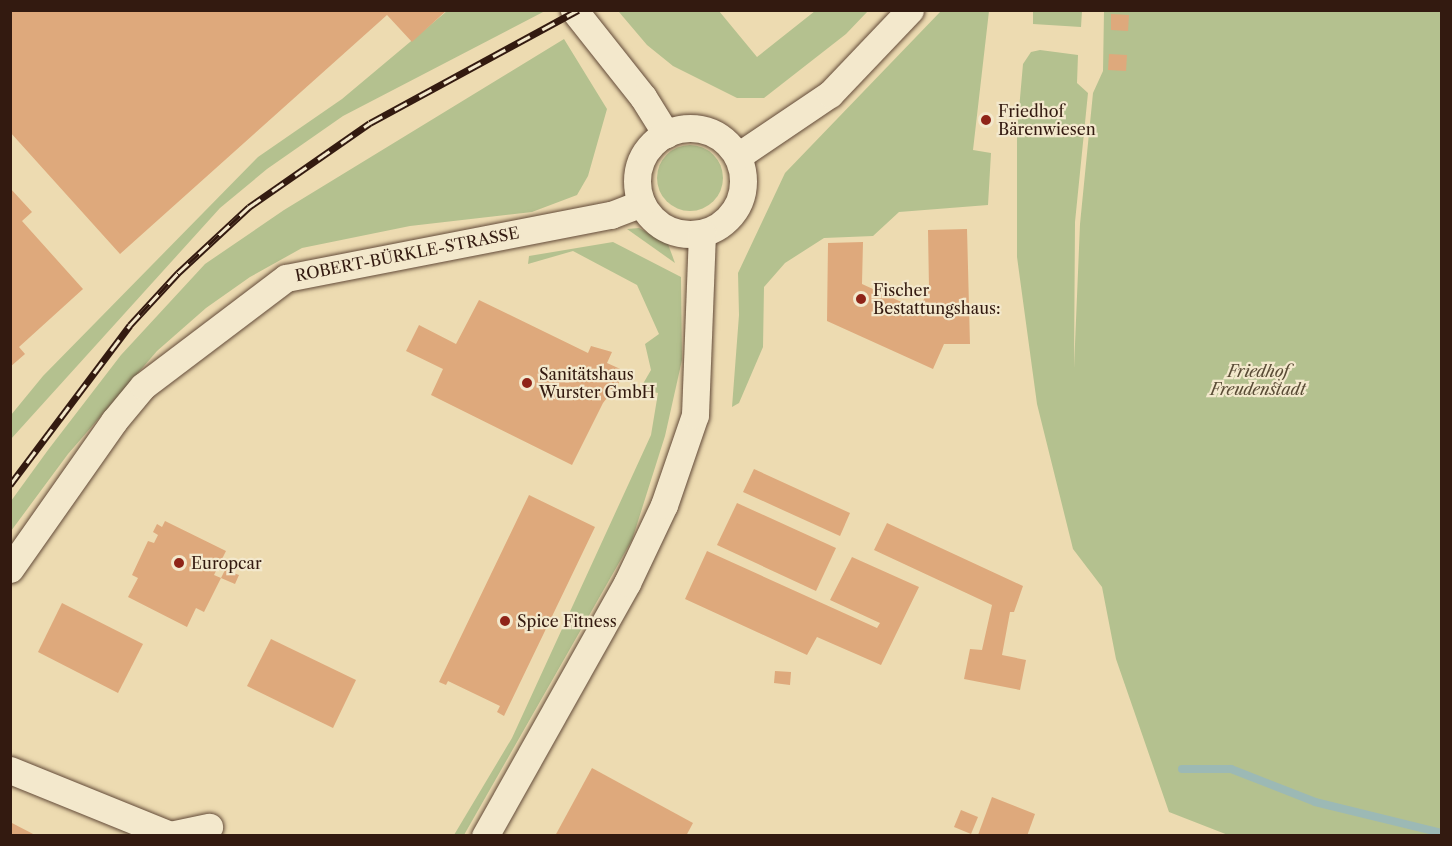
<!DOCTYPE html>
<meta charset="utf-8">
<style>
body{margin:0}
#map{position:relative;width:1452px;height:846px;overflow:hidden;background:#eddbb1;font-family:"Libre Caslon Text",serif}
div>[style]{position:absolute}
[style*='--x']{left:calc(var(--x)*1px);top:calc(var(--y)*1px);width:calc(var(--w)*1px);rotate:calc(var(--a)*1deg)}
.green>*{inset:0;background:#b4c18f}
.round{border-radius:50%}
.stream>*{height:8px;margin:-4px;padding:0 4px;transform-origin:4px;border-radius:4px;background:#9cb9b5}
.building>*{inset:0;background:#dea97c}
.roads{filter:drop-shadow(0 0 2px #624a38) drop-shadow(0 0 2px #624a38)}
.minor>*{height:27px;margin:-13.5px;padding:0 13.5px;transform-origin:13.5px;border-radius:13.5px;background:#f3e8cc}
.minor>.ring{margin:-13.5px;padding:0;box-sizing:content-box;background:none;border:27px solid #f3e8cc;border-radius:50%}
.rail>*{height:7px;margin-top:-3.5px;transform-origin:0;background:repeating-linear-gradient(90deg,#f3e8cc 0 14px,#331a10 0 28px);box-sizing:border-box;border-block:2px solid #331a10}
.dots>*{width:16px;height:16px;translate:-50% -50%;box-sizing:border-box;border:3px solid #f3e8cc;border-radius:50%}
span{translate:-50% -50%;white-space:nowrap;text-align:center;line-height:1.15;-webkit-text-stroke:4.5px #f3e8cc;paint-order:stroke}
.poi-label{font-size:16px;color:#331a10}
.left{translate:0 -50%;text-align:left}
.street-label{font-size:16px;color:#331a10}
.park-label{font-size:16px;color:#5a4c36;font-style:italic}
.frame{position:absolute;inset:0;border:12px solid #331a10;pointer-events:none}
</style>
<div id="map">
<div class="green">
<div style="clip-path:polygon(447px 11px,545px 11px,343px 116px,267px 169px,220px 208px,11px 439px,11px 415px,43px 376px,258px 157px,342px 99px)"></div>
<div style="clip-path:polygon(622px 11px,719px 11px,757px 57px,815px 11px,868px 11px,846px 34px,764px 98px,737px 98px,673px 66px,647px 45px,619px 12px)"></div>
<div style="clip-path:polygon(941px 11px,989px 11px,973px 150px,991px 153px,988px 205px,899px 212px,873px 236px,824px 238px,785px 263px,764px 287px,763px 347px,739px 403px,732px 407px,739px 315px,738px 273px,785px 173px)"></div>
<div style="clip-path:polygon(1033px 11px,1082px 11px,1081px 27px,1033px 24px)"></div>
<div style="clip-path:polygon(1104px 11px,1441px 11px,1441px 835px,1228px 835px,1169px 812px,1116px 659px,1102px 587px,1073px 549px,1037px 404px,1017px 257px,1017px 132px,1023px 64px,1031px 52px,1040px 50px,1078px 55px,1077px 83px,1088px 93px,1075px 222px,1074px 368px,1080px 224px,1093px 93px,1103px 71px)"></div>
<div style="clip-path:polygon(564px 39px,607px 109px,588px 176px,577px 195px,532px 212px,410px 226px,302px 248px,250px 277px,206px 308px,157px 351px,68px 454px,11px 531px,11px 501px,48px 450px,121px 355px,205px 264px,284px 210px)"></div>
<div class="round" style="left:657px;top:145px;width:66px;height:66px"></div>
<div style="clip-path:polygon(639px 228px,668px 244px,675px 263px,627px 229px)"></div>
<div style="clip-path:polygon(613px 242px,681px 277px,682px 360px,665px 436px,632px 540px,464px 835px,454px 835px,512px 738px,651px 435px,658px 393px,640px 389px,651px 370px,645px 344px,659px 334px,637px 285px,573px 251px,528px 264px,529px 256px)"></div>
</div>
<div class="stream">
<div style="--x:1182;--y:769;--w:49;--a:0"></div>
<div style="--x:1231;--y:769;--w:90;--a:21.4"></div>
<div style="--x:1315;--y:802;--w:131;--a:13.7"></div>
</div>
<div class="building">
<div style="clip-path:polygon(10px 10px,447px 10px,412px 42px,387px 15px,120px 254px,10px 132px)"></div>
<div style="clip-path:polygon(1111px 14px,1129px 15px,1128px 31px,1111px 30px)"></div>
<div style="clip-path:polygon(1109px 54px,1127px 55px,1126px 71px,1108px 70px)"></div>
<div style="clip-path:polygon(10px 188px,32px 212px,22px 221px,83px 289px,19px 347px,25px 354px,10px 367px)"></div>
<div style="clip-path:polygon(967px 229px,970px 344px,944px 344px,933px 369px,827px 321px,828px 243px,863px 242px,862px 284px,919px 310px,929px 288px,928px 230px)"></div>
<div style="clip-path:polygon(479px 300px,588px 353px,591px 346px,612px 352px,607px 363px,627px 372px,603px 403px,572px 465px,431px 395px,443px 369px,406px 351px,419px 325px,456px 344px)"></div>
<div style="clip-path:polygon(754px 469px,850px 513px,840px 536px,743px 492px)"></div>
<div style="clip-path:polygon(529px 495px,595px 527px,504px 716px,497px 712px,500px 706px,448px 681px,446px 685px,439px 682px)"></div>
<div style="clip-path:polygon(737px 503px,836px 548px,816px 591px,717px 545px)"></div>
<div style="clip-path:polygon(165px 521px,226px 551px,214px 575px,221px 578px,225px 570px,239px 575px,235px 584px,221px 578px,204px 612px,196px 608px,187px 627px,128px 597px,138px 578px,132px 575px,148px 541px,154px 543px,158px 535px,153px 532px,157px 524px,162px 527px)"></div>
<div style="clip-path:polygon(887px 523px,1023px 586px,1014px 612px,1010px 612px,1002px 655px,1026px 660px,1020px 690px,964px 679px,970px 649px,982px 650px,992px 605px,874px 550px)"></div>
<div style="clip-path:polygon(707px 551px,877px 628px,880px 623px,830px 600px,852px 557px,919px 587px,881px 665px,817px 637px,807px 655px,685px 599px)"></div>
<div style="clip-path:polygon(62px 603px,143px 644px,118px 693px,38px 652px)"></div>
<div style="clip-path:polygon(271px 639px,356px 680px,333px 728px,247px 686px)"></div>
<div style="clip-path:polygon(775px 671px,791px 672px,790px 685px,774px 683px)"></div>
<div style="clip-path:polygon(592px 768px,693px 823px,686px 836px,555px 836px)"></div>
<div style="clip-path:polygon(992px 797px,1035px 814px,1027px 836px,978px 835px)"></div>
<div style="clip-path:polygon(961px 810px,978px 817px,971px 834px,954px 827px)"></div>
<div style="clip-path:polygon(10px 822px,37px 836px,10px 836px)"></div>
</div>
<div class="roads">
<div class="minor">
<div style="--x:574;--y:10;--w:111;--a:51.6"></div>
<div style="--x:643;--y:97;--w:44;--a:58.1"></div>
<div class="ring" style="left:637px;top:128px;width:79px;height:79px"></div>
<div style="--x:738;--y:156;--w:111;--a:-34"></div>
<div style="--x:830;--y:94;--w:116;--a:-46.4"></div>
<div style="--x:10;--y:569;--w:181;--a:-54.9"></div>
<div style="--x:114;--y:421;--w:45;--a:-50.4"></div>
<div style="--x:143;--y:386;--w:179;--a:-37.1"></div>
<div style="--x:286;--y:278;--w:331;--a:-11"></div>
<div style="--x:611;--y:215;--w:33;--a:-21"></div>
<div style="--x:10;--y:770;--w:173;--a:22.1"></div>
<div style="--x:170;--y:835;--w:40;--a:-12"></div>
<div style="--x:485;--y:836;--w:290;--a:-60.7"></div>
<div style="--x:627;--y:583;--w:86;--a:-64.6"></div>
<div style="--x:664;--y:505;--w:95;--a:-71"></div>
<div style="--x:695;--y:415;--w:182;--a:-87.8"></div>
</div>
</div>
<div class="rail">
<div style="--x:10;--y:485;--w:200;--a:-53.1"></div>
<div style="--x:130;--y:325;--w:71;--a:-47.3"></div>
<div style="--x:178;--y:273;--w:97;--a:-42.9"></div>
<div style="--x:249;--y:207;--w:147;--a:-34.8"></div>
<div style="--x:370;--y:123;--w:237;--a:-28.5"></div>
</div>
<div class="dots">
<div style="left:986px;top:120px;background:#8f2418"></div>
<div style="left:861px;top:299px;background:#8f2418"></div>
<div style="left:527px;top:383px;background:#8f2418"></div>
<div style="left:179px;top:563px;background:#8f2418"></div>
<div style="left:505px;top:621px;background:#8f2418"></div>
</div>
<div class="poi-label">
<span class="left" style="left:998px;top:120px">Friedhof<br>Bärenwiesen</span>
<span class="left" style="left:873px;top:299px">Fischer<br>Bestattungshaus:</span>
<span class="left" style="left:539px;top:383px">Sanitätshaus<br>Wurster GmbH</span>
<span class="left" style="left:191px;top:563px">Europcar</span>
<span class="left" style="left:517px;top:621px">Spice Fitness</span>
</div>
<div class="street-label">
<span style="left:407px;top:254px;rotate:-11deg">ROBERT-BÜRKLE-STRASSE</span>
</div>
<div class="park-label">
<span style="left:1258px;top:380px">Friedhof<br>Freudenstadt</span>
</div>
<div class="frame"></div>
</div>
